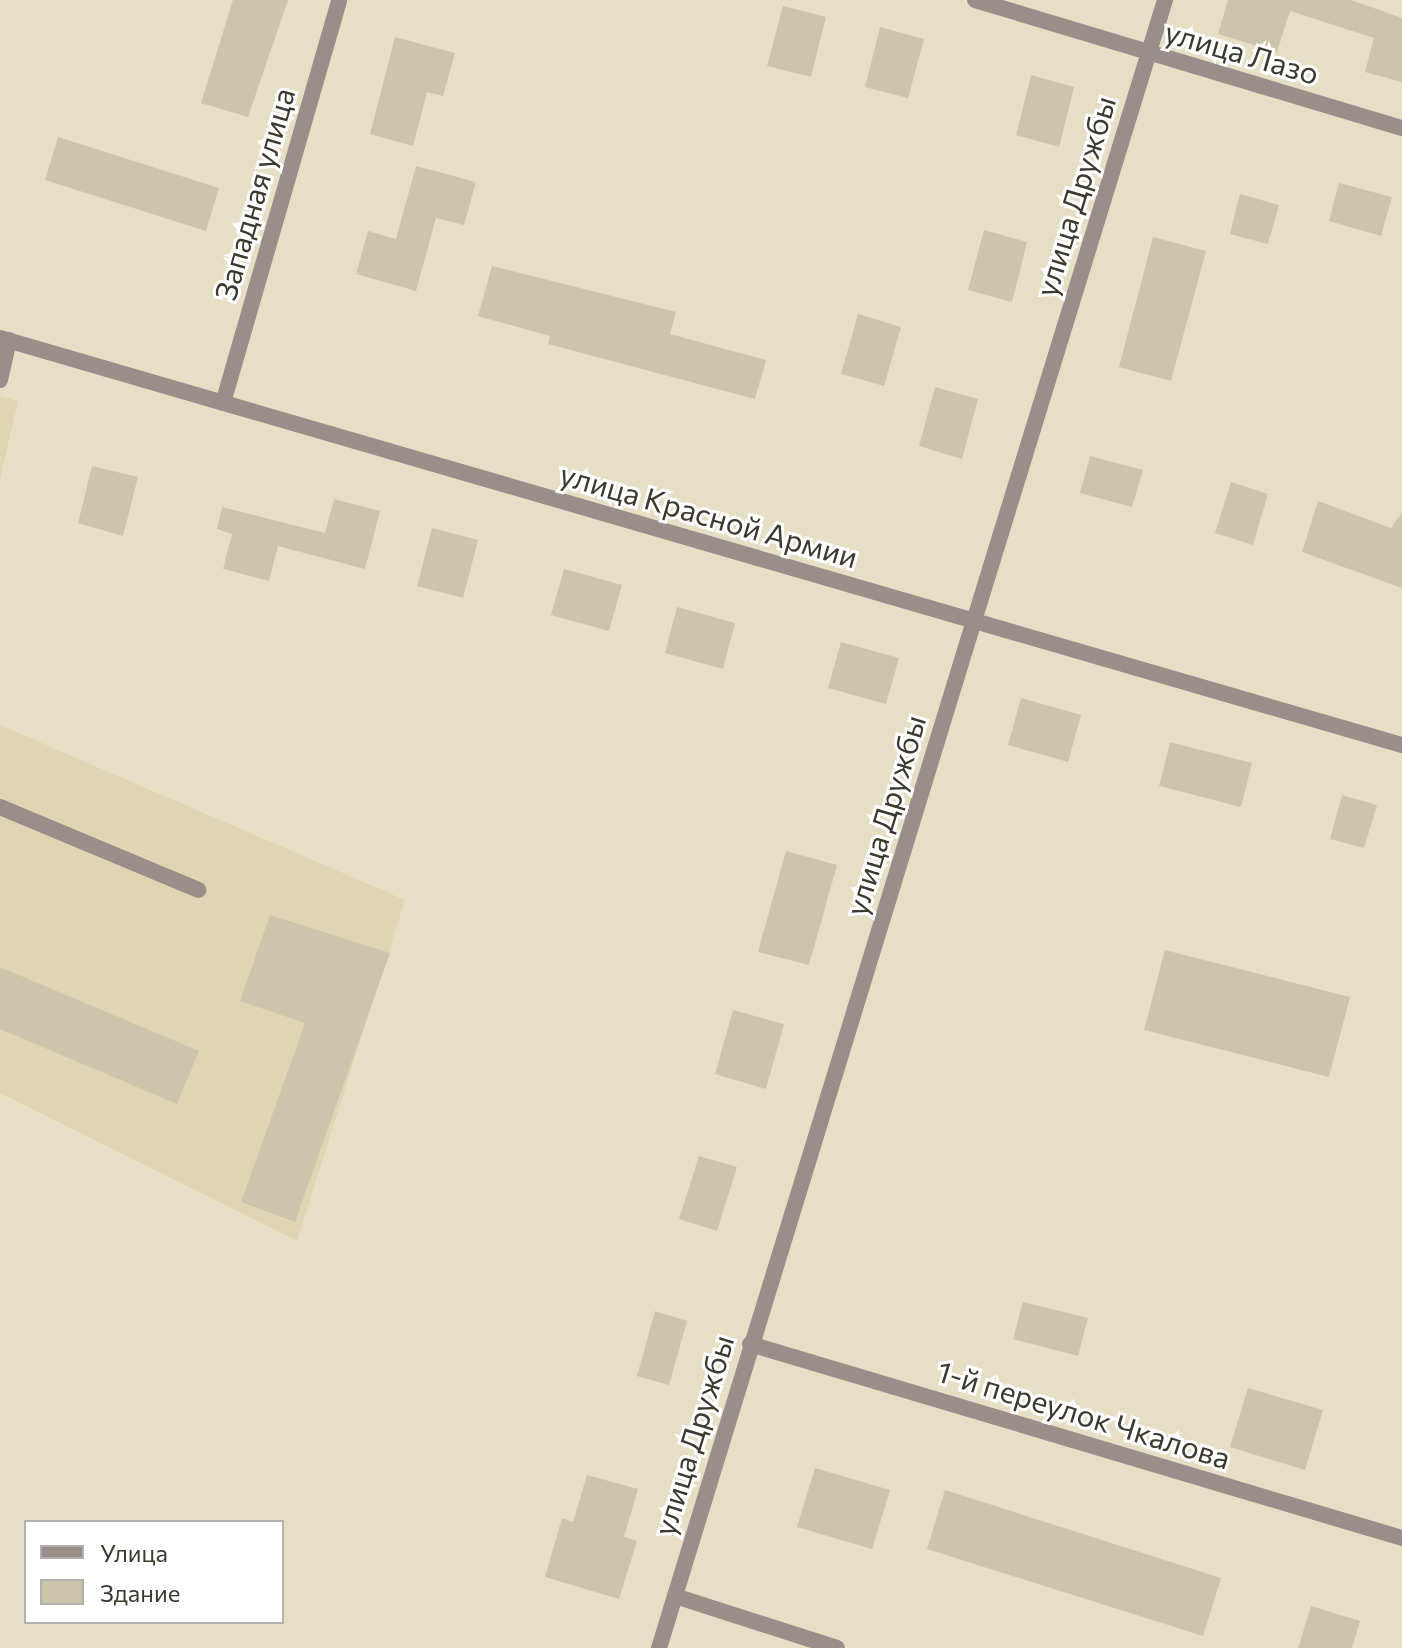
<!DOCTYPE html>
<meta charset="utf-8">
<style>
body{margin:0}
#map{position:relative;width:1402px;height:1648px;overflow:hidden;background:#e6dfc6;font-family:Commissioner,sans-serif}
div>[style]{position:absolute}
[style*='--x']{left:calc(var(--x)*1px);top:calc(var(--y)*1px);width:calc(var(--w)*1px);rotate:calc(var(--a)*1deg)}
.built>*{inset:0;background:#ded5b4}
.building>*{inset:0;background:#ccc5ac}
.service>*{height:16px;margin:-8px;padding:0 8px;transform-origin:8px;border-radius:8px;background:#9a8e8a}
.minor>*{height:16px;margin:-8px;padding:0 8px;transform-origin:8px;border-radius:8px;background:#9a8e8a}
.tertiary>*{height:16px;margin:-8px;padding:0 8px;transform-origin:8px;border-radius:8px;background:#9a8e8a}
span{translate:-50% -50%;white-space:nowrap;text-align:center;line-height:1.15;-webkit-text-stroke:6px #fff;paint-order:stroke}
.street-label{font-size:30px;color:#3c392f}
.legend{position:absolute;left:24px;top:1520px;width:260px;height:104px;box-sizing:border-box;background:#fff;border:2px solid #b1b0ac;margin:0;padding:10px 14px;list-style:none;font-size:24px;color:#3c392f}
.legend li{display:flex;align-items:center;gap:16px;height:40px}
.legend b{width:40px;border:2px solid #b1b0ac}
</style>
<div id="map">
<div class="built">
<div style="clip-path:polygon(0 396px,18px 401px,0 479px)"></div>
<div style="clip-path:polygon(0 725px,405px 900px,297px 1241px,0 1093px)"></div>
</div>
<div class="building">
<div style="clip-path:polygon(233px 0,288px 0,248px 117px,201px 103px)"></div>
<div style="clip-path:polygon(1228px 0,1351px 0,1402px 18px,1402px 82px,1365px 72px,1374px 38px,1290px 11px,1277px 52px,1218px 34px)"></div>
<div style="clip-path:polygon(783px 6px,826px 17px,811px 77px,767px 66px)"></div>
<div style="clip-path:polygon(880px 27px,924px 39px,908px 98px,865px 87px)"></div>
<div style="clip-path:polygon(395px 37px,455px 53px,443px 96px,427px 92px,413px 146px,370px 134px)"></div>
<div style="clip-path:polygon(1031px 75px,1074px 87px,1059px 147px,1016px 135px)"></div>
<div style="clip-path:polygon(58px 137px,219px 188px,206px 231px,45px 180px)"></div>
<div style="clip-path:polygon(416px 166px,476px 182px,464px 225px,436px 218px,416px 291px,356px 274px,368px 231px,396px 239px)"></div>
<div style="clip-path:polygon(1339px 183px,1392px 197px,1381px 236px,1329px 221px)"></div>
<div style="clip-path:polygon(1240px 194px,1279px 205px,1268px 244px,1230px 234px)"></div>
<div style="clip-path:polygon(984px 230px,1027px 242px,1012px 302px,968px 290px)"></div>
<div style="clip-path:polygon(1153px 237px,1206px 251px,1171px 381px,1119px 367px)"></div>
<div style="clip-path:polygon(492px 266px,676px 312px,670px 334px,766px 360px,755px 399px,548px 344px,550px 336px,478px 316px)"></div>
<div style="clip-path:polygon(858px 314px,901px 327px,884px 386px,841px 374px)"></div>
<div style="clip-path:polygon(935px 387px,978px 399px,962px 459px,919px 446px)"></div>
<div style="clip-path:polygon(1090px 456px,1143px 470px,1132px 507px,1080px 493px)"></div>
<div style="clip-path:polygon(92px 466px,138px 477px,123px 536px,78px 523px)"></div>
<div style="clip-path:polygon(1231px 482px,1268px 494px,1253px 545px,1215px 533px)"></div>
<div style="clip-path:polygon(334px 499px,380px 511px,365px 569px,278px 546px,269px 581px,223px 569px,232px 534px,217px 529px,222px 507px,325px 533px)"></div>
<div style="clip-path:polygon(1318px 501px,1391px 528px,1402px 512px,1402px 588px,1302px 552px)"></div>
<div style="clip-path:polygon(432px 528px,478px 540px,463px 598px,417px 586px)"></div>
<div style="clip-path:polygon(564px 569px,622px 585px,609px 631px,551px 615px)"></div>
<div style="clip-path:polygon(677px 607px,735px 623px,723px 669px,665px 653px)"></div>
<div style="clip-path:polygon(841px 642px,899px 658px,886px 704px,828px 688px)"></div>
<div style="clip-path:polygon(1021px 698px,1081px 715px,1068px 762px,1008px 745px)"></div>
<div style="clip-path:polygon(1170px 742px,1252px 763px,1241px 807px,1159px 786px)"></div>
<div style="clip-path:polygon(1342px 795px,1377px 805px,1364px 848px,1330px 839px)"></div>
<div style="clip-path:polygon(786px 851px,837px 865px,809px 965px,758px 952px)"></div>
<div style="clip-path:polygon(270px 915px,390px 953px,295px 1222px,241px 1202px,305px 1023px,240px 1001px)"></div>
<div style="clip-path:polygon(1165px 950px,1350px 997px,1329px 1077px,1144px 1030px)"></div>
<div style="clip-path:polygon(0 967px,199px 1051px,177px 1104px,0 1029px)"></div>
<div style="clip-path:polygon(733px 1010px,784px 1024px,766px 1089px,715px 1074px)"></div>
<div style="clip-path:polygon(699px 1156px,737px 1167px,717px 1231px,679px 1219px)"></div>
<div style="clip-path:polygon(1023px 1302px,1088px 1318px,1078px 1356px,1013px 1339px)"></div>
<div style="clip-path:polygon(655px 1311px,687px 1321px,669px 1385px,637px 1376px)"></div>
<div style="clip-path:polygon(1248px 1388px,1323px 1410px,1305px 1470px,1230px 1447px)"></div>
<div style="clip-path:polygon(815px 1468px,890px 1490px,872px 1549px,797px 1527px)"></div>
<div style="clip-path:polygon(587px 1475px,638px 1489px,624px 1537px,637px 1541px,619px 1599px,545px 1577px,562px 1518px,573px 1522px)"></div>
<div style="clip-path:polygon(945px 1490px,1221px 1578px,1203px 1636px,927px 1549px)"></div>
<div style="clip-path:polygon(1311px 1606px,1360px 1621px,1352px 1648px,1298px 1648px)"></div>
</div>
<div class="service">
<div style="--x:0;--y:380;--w:41;--a:-77.3"></div>
<div style="--x:0;--y:807;--w:215;--a:22.7"></div>
</div>
<div class="minor">
<div style="--x:975;--y:0;--w:446;--a:16.7"></div>
<div style="--x:223;--y:403;--w:419;--a:-73.9"></div>
<div style="--x:750;--y:1344;--w:680;--a:16.57"></div>
<div style="--x:675;--y:1596;--w:170;--a:17.8"></div>
<div style="--x:659;--y:1648;--w:1074;--a:-72.95"></div>
</div>
<div class="tertiary">
<div style="--x:0;--y:338;--w:1460;--a:16.19"></div>
<div style="--x:974;--y:621;--w:650;--a:-72.9"></div>
</div>
<div class="street-label">
<span style="left:1242px;top:52px;rotate:16deg">улица Лазо</span>
<span style="left:254px;top:194px;rotate:-74deg">Западная улица</span>
<span style="left:1075px;top:196px;rotate:-73deg">улица Дружбы</span>
<span style="left:709px;top:515px;rotate:16deg">улица Красной Армии</span>
<span style="left:885px;top:815px;rotate:-73deg">улица Дружбы</span>
<span style="left:1084px;top:1414px;rotate:17deg">1-й переулок Чкалова</span>
<span style="left:693px;top:1435px;rotate:-73deg">улица Дружбы</span>
</div>
<ul class="legend">
<li><b style="height:10px;background:#9a8e8a"></b>Улица</li>
<li><b style="height:22px;background:#ccc5ac"></b>Здание</li>
</ul>
</div>
